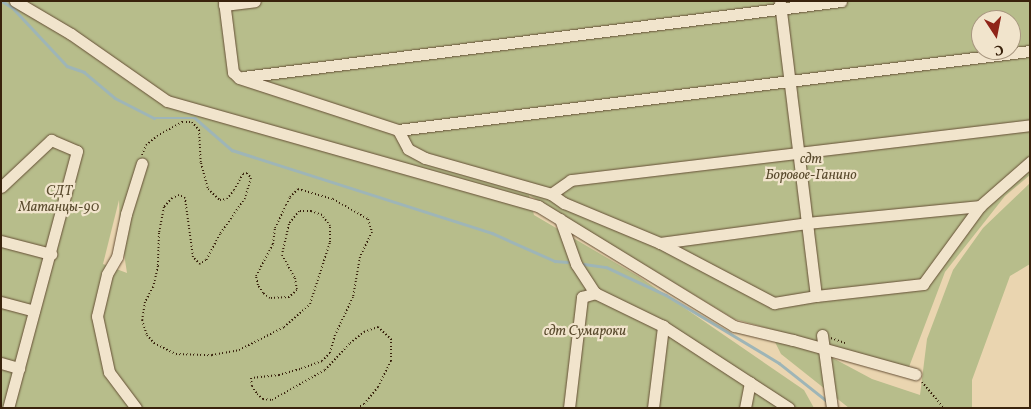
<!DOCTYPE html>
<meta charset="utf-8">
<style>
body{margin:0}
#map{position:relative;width:1031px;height:409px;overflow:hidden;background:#ead5b0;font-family:Vollkorn,serif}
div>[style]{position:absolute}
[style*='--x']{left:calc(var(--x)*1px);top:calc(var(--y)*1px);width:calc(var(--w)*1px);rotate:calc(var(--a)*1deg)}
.green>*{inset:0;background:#b7bd8b}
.stream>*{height:2.5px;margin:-1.25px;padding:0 1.25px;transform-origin:1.25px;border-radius:1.25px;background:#9eb5b7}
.path>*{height:2px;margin-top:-1px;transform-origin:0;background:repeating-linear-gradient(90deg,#39220c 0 1px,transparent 0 3.5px)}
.roads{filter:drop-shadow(0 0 1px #654f35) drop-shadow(0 0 1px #654f35)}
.minor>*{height:11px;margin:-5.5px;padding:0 5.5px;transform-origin:5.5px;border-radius:5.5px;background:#f1e4cc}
span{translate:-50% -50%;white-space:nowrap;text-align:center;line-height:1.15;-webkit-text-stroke:4.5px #f1e4cc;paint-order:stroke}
.park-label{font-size:14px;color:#58492c;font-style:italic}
.frame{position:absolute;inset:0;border:2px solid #39220c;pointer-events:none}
.north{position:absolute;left:971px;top:10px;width:50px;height:50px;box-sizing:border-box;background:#f1e4cc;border:1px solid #a7967f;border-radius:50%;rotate:169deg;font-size:14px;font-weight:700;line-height:20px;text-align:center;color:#39220c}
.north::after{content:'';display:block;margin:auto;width:18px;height:22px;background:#8f2418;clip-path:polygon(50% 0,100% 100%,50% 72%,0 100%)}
</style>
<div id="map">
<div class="green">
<div style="clip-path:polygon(evenodd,1px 1px,1030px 1px,1030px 175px,1005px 196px,945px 272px,909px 367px,734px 319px,529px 195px,534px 215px,638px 276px,804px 390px,814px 408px,1px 408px,1px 1px,981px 20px,1011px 20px,1011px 50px,981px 50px,981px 20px,1px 1px,119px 200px,120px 228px,127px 273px,103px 264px,119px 200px)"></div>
<div style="clip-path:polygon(1030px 183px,1030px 264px,1010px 276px,972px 380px,972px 408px,849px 408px,781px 354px,774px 340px,816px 349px,872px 379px,920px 395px,927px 339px,953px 270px,983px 228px)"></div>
</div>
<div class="stream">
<div style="--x:2;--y:1;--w:13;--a:32"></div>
<div style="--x:13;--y:8;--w:79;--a:47"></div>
<div style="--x:67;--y:66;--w:18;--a:19"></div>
<div style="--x:84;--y:72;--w:40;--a:40"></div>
<div style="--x:115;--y:98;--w:44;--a:27.1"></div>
<div style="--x:154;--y:118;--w:41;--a:0"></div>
<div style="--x:195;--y:118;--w:49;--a:40.9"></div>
<div style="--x:232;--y:150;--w:273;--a:17.7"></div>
<div style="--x:492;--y:233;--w:69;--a:24"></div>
<div style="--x:555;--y:261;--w:12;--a:5"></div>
<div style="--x:584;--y:264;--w:22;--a:8"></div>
<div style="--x:606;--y:267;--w:66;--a:25"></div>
<div style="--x:666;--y:295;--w:132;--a:31"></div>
<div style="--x:779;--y:363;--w:61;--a:38.4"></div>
</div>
<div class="path">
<div style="--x:142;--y:155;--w:11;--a:-68"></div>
<div style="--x:146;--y:145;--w:14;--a:-39"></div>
<div style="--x:157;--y:136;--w:29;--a:-29"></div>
<div style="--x:182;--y:122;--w:10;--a:0"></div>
<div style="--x:192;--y:122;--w:11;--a:49"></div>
<div style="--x:199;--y:130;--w:33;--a:87"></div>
<div style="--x:201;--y:163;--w:27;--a:75"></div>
<div style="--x:208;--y:189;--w:16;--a:43"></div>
<div style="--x:220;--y:200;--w:7;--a:-8"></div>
<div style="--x:227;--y:199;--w:11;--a:-52"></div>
<div style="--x:234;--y:190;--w:18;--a:-61"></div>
<div style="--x:243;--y:174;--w:4;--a:-14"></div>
<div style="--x:247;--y:173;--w:6;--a:51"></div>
<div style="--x:251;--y:178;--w:21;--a:107"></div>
<div style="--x:245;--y:198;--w:44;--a:124.8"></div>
<div style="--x:220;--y:234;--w:30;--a:118"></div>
<div style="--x:206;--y:260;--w:7;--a:146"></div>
<div style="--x:200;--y:264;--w:10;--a:-135"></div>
<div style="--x:193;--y:257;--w:60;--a:-97.7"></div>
<div style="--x:185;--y:198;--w:7;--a:-153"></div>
<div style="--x:179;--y:195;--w:8;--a:157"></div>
<div style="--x:172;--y:198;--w:12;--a:132"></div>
<div style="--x:164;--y:207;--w:26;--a:101"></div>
<div style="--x:159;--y:233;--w:33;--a:92"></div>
<div style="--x:158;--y:266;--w:22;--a:103"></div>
<div style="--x:153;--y:287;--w:17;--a:118"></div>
<div style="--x:145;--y:302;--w:18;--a:99"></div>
<div style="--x:142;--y:320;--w:16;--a:72"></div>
<div style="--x:147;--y:335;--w:11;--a:49"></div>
<div style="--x:154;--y:343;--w:25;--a:27"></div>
<div style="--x:176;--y:354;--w:36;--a:2"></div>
<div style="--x:212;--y:355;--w:27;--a:-10"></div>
<div style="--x:239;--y:350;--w:51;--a:-27.1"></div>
<div style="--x:284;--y:327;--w:35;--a:-41"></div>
<div style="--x:310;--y:304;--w:65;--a:-72.1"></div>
<div style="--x:330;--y:242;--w:16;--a:-90"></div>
<div style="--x:330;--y:226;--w:14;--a:-126"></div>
<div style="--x:322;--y:215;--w:12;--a:-160"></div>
<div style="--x:311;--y:211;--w:12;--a:180"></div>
<div style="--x:299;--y:211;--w:16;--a:128"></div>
<div style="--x:289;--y:224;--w:32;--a:103"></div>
<div style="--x:282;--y:255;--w:26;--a:61"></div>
<div style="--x:295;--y:278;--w:12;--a:81"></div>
<div style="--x:297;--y:290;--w:11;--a:139"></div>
<div style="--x:289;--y:297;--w:19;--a:177"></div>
<div style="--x:270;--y:298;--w:9;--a:-144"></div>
<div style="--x:263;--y:293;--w:9;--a:-122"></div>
<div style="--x:258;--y:285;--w:9;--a:-103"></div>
<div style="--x:256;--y:276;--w:36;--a:-62"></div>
<div style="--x:273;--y:244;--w:16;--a:-83"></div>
<div style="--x:275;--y:228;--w:25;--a:-64"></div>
<div style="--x:286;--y:205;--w:9;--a:-63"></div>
<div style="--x:290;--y:197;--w:11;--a:-45"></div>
<div style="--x:298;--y:189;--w:36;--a:16"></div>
<div style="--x:333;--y:199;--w:40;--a:29.7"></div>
<div style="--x:368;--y:219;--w:14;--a:73"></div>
<div style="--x:372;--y:232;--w:28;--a:116"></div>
<div style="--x:360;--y:257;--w:41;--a:99.9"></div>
<div style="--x:353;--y:297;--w:42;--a:115.3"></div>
<div style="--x:335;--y:335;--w:19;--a:106"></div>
<div style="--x:330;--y:353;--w:11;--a:135"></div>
<div style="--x:322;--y:361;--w:23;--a:160"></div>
<div style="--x:300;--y:369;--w:22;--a:164"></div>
<div style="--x:279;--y:375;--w:28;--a:174"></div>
<div style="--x:251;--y:378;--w:8;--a:83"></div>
<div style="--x:252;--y:386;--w:9;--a:58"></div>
<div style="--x:257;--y:394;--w:8;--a:40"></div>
<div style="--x:263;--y:399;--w:9;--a:6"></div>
<div style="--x:272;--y:400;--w:61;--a:-29.5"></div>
<div style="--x:325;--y:370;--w:37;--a:-47"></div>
<div style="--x:350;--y:343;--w:18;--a:-38"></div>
<div style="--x:364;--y:332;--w:15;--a:-20"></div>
<div style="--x:378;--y:327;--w:18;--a:43"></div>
<div style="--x:391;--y:339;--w:22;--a:90"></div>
<div style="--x:391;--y:361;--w:29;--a:117"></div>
<div style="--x:378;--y:387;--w:22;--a:129"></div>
<div style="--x:364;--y:404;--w:8;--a:150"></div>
<div style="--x:831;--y:338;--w:15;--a:20"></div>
<div style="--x:922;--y:382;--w:34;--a:50"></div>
</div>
<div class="roads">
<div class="minor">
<div style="--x:15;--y:1;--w:65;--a:30.5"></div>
<div style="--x:71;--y:34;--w:117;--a:34.9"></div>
<div style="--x:167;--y:101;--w:386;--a:15.8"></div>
<div style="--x:538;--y:206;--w:230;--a:31.5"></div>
<div style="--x:734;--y:326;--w:61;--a:13.3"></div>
<div style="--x:793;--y:340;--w:127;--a:15.6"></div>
<div style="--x:224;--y:1;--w:72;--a:82.8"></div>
<div style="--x:233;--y:72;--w:8;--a:45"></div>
<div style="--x:239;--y:78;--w:167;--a:18.1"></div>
<div style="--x:398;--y:130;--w:637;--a:-7.13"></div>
<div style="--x:780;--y:3;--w:295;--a:83"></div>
<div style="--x:224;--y:5;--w:31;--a:-7"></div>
<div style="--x:243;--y:77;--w:603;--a:-7.24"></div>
<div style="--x:398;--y:130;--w:21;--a:62"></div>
<div style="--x:408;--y:149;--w:19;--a:28"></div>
<div style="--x:425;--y:158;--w:131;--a:15.9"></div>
<div style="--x:551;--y:194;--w:16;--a:35"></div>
<div style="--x:564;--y:203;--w:104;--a:22.6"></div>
<div style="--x:660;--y:243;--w:129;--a:27.8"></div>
<div style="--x:774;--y:303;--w:43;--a:-9.5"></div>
<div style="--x:816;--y:296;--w:108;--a:-6.4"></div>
<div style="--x:923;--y:284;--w:97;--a:-53.8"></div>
<div style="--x:980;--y:206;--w:67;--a:-41.3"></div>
<div style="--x:1;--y:187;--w:69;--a:-43.2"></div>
<div style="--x:51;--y:140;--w:28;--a:23"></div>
<div style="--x:77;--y:151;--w:266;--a:105"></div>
<div style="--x:551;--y:194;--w:24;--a:-35"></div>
<div style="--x:571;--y:180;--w:462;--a:-6.8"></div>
<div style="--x:560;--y:219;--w:48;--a:70.4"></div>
<div style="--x:576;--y:264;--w:35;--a:57"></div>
<div style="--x:595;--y:293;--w:76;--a:25.9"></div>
<div style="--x:663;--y:326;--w:150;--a:33.1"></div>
<div style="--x:1;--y:241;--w:52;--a:14.6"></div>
<div style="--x:660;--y:243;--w:148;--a:-7.7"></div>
<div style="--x:807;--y:223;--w:174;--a:-5.6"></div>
<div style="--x:1;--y:302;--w:34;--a:15"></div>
<div style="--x:822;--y:335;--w:74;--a:82.2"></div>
<div style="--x:1;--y:363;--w:19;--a:16"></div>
<div style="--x:136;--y:408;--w:45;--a:-126.9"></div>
<div style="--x:109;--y:372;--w:57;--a:-102.1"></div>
<div style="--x:97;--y:316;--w:43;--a:-76.6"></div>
<div style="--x:107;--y:274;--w:20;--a:-60"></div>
<div style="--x:117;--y:257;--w:44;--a:-78.2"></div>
<div style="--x:126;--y:214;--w:53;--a:-72.6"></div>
<div style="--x:569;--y:408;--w:112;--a:-83.3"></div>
<div style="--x:582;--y:297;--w:14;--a:-17"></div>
<div style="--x:653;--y:408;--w:83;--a:-83"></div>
<div style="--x:745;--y:408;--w:26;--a:-79"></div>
</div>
</div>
<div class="park-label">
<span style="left:811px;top:168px">сдт<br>Боровое-Ганино</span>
<span style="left:59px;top:200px">СДТ<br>Матанцы-90</span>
<span style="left:585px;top:332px">сдт Сумароки</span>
</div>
<div class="frame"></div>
<div class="north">С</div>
</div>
